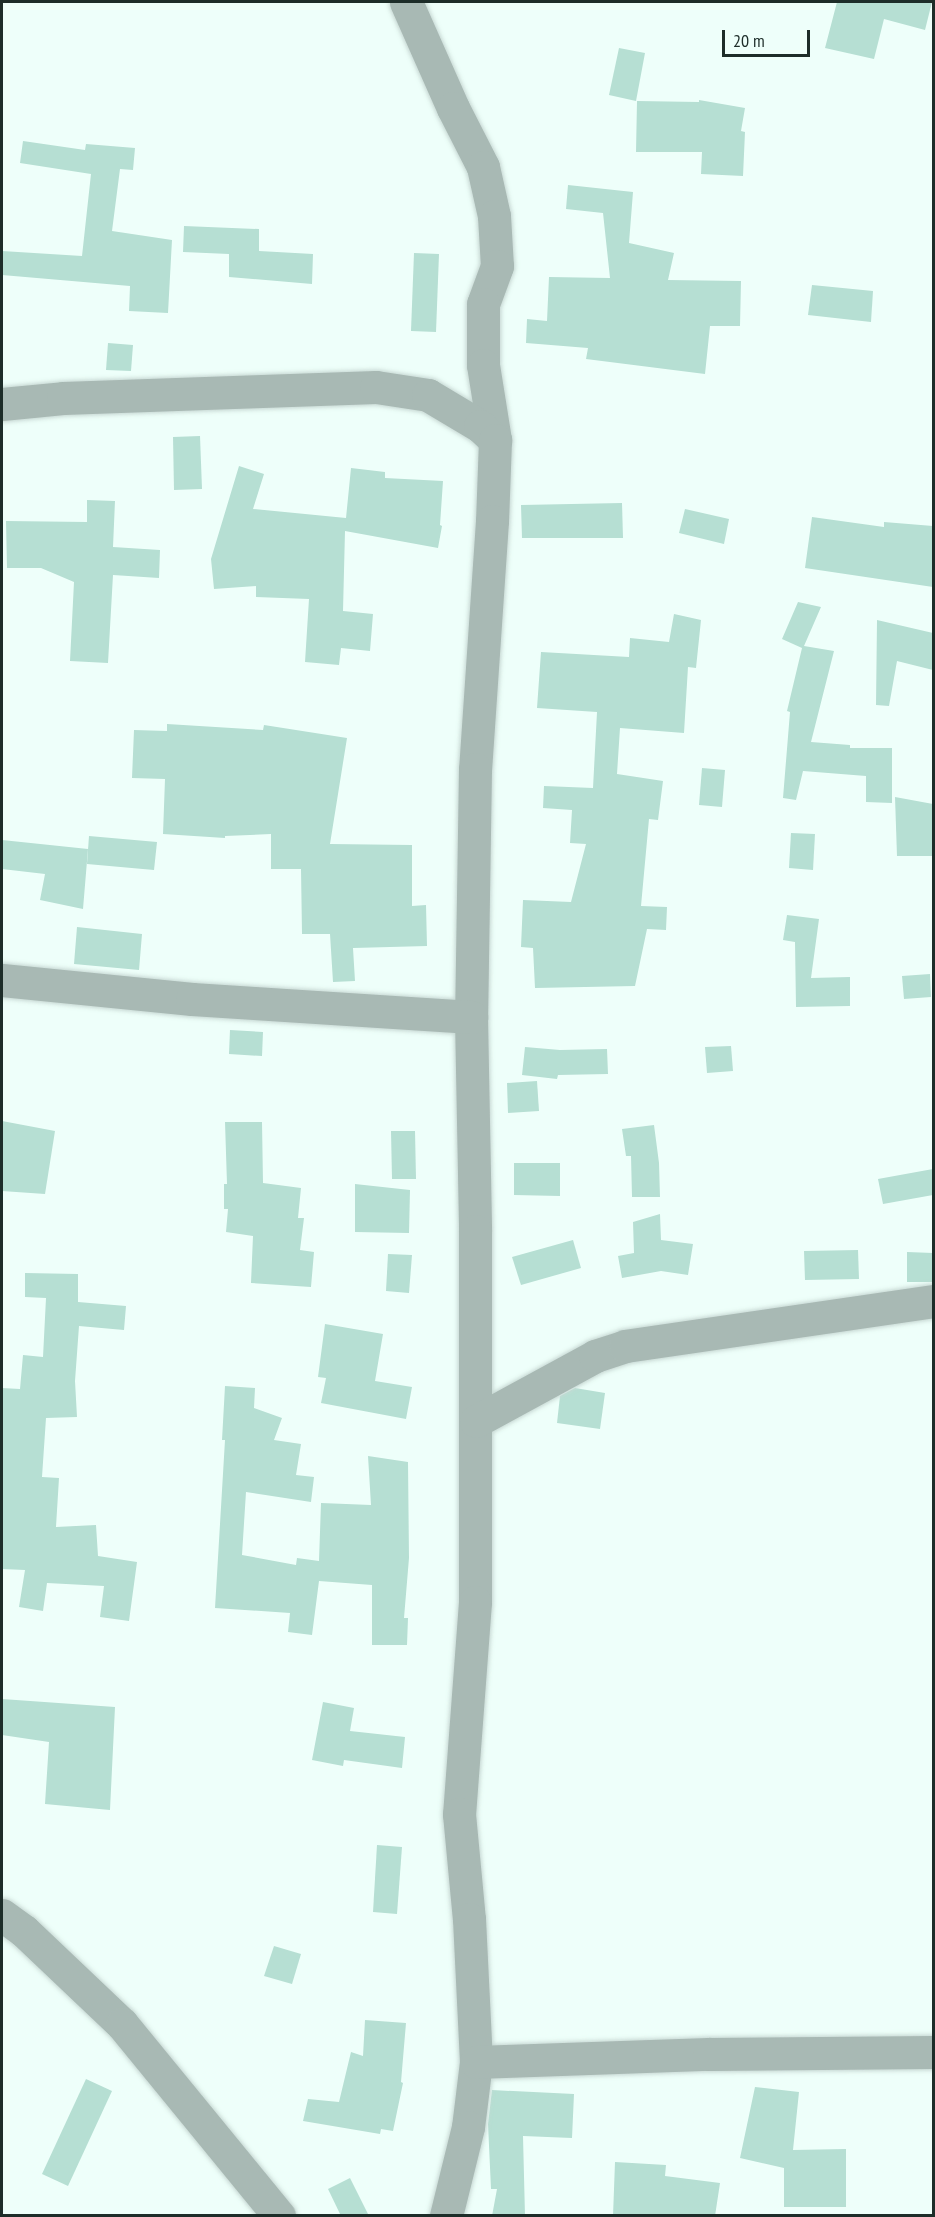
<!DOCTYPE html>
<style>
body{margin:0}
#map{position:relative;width:935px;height:2217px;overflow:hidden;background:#eefffa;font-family:"PT Sans Narrow",sans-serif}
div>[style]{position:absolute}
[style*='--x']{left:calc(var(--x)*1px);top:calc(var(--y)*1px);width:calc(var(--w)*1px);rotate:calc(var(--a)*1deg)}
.building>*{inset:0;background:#b6dfd3}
.roads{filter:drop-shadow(0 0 2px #c8d9d4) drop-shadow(0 0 2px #c8d9d4)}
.minor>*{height:33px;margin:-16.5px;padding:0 16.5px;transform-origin:16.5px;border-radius:16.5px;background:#a8b9b4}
span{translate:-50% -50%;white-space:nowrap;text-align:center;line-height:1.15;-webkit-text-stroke:5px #eefffa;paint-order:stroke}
.frame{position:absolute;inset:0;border:3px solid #1d2d29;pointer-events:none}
.scale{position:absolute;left:722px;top:30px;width:88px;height:27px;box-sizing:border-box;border:3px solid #1d2d29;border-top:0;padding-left:8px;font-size:18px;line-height:21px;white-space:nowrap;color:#1d2d29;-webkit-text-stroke:4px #eefffa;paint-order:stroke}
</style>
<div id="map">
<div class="building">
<div style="clip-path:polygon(837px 2px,932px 2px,925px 30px,884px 19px,874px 59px,825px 48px)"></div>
<div style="clip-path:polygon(619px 48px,645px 53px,636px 101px,609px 95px)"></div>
<div style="clip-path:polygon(699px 100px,745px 108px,741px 131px,745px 132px,743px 176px,701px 174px,702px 152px,636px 152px,637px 101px,699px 102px)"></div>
<div style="clip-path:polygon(23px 141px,85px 150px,86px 144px,135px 148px,133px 170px,120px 169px,112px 231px,172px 240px,168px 313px,129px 311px,130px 286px,2px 275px,2px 251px,82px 256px,91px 174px,20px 163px)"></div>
<div style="clip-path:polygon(568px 185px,633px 192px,629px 243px,674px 253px,668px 280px,741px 281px,740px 326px,710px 326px,705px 374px,586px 359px,588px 348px,526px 343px,527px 319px,547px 321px,549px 277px,610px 278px,603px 213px,566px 209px)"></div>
<div style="clip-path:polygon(184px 226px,259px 229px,259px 251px,313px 254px,312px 284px,229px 277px,229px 254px,183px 252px)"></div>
<div style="clip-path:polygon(414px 253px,439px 254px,436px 332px,411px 331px)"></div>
<div style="clip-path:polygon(812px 285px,873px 291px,871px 322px,808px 315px)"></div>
<div style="clip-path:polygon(108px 343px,133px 345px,131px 371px,106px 370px)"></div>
<div style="clip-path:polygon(200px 436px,202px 489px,174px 490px,173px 437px)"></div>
<div style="clip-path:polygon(239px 466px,264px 474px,253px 509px,346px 518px,351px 468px,385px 472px,385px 478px,443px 481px,440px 525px,442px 526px,438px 548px,345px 531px,343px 611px,373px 614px,370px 651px,341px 648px,339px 665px,305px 662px,309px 599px,256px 597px,256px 586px,214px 589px,211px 559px)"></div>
<div style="clip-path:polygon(87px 500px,115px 501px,113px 547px,160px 550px,159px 578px,113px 575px,108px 663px,70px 661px,74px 582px,41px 568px,7px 568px,6px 521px,87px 522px)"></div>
<div style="clip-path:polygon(622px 503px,623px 538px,522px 538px,521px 505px)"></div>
<div style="clip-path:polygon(685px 509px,729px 519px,724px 544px,679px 533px)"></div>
<div style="clip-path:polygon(812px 517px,884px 527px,884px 522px,933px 526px,933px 587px,805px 568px)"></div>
<div style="clip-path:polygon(798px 602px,821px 607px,804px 646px,834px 651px,811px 742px,850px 745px,850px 748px,892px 748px,892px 803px,866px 802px,866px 776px,803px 771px,796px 800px,783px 798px,790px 712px,787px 711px,802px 648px,782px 639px)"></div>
<div style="clip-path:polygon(674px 614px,701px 620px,696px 668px,688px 667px,684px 733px,620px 728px,617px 774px,663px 781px,658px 820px,649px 819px,641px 906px,667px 907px,666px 930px,647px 929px,635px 986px,535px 988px,533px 948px,521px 947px,523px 900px,571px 902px,586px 844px,570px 843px,572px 810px,543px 808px,544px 786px,593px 788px,597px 712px,537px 708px,541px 652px,629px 657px,630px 638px,669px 642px)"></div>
<div style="clip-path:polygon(877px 620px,933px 633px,933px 670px,897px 661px,889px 706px,876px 705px)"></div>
<div style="clip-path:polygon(167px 724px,263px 730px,264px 725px,347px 738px,330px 844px,412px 845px,412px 906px,426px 905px,427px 946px,353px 948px,355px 981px,333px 982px,330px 934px,302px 934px,301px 869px,271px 869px,271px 834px,225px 836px,225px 838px,163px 834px,165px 779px,132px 778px,134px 730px,167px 731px)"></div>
<div style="clip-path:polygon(702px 768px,725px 770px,722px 807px,699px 805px)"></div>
<div style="clip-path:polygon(895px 797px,933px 804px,933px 856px,897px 856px)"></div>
<div style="clip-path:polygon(791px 833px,815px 834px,813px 870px,789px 868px)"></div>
<div style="clip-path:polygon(89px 836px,157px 842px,154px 870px,87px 864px)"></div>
<div style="clip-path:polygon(2px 840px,88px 849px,83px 909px,40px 900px,45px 874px,2px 869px)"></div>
<div style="clip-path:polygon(787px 915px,819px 919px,811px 978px,850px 977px,850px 1006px,796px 1007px,795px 942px,783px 940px)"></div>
<div style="clip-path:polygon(77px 927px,142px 934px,139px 970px,74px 964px)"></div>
<div style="clip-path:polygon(930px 974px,931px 997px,904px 999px,902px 976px)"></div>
<div style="clip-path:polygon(230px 1030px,263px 1032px,262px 1056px,229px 1054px)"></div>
<div style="clip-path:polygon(731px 1046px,733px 1071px,707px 1073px,705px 1047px)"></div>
<div style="clip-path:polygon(525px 1047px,560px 1050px,607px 1049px,608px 1074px,558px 1075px,557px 1079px,522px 1075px)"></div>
<div style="clip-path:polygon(537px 1081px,539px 1111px,508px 1113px,507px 1083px)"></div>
<div style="clip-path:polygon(2px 1121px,55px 1131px,45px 1194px,2px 1191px)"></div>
<div style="clip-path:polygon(225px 1122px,262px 1122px,263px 1183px,301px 1188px,298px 1218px,304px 1218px,300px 1250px,314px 1252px,311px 1287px,251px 1283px,253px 1236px,226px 1232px,228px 1209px,224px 1209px,224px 1184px,227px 1184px)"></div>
<div style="clip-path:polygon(654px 1125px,659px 1163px,660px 1197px,632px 1197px,631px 1156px,626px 1156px,622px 1129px)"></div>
<div style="clip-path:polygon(391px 1131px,415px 1131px,416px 1179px,392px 1179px)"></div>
<div style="clip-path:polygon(514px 1163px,560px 1163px,560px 1196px,514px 1195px)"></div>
<div style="clip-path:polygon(933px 1169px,933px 1195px,883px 1204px,878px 1179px)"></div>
<div style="clip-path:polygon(355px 1184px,410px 1190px,409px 1233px,355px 1232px)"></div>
<div style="clip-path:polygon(660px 1214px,661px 1240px,693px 1244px,688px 1275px,661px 1271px,622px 1278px,618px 1256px,634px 1253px,633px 1222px)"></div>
<div style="clip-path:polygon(573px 1240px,581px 1268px,521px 1285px,512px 1257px)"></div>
<div style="clip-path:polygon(858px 1250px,859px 1279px,805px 1280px,804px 1251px)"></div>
<div style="clip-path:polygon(907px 1252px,933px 1253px,933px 1282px,907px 1282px)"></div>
<div style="clip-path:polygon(388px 1254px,412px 1255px,409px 1293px,386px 1291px)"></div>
<div style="clip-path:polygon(25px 1273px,78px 1274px,78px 1302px,126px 1306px,124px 1330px,79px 1326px,75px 1381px,77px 1417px,46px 1418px,42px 1477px,59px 1478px,56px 1527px,96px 1525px,98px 1556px,137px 1562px,129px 1621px,100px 1617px,104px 1586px,47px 1583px,43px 1611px,19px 1607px,25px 1570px,2px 1569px,2px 1388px,20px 1389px,23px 1355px,43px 1357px,46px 1298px,25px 1297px)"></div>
<div style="clip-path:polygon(325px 1324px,383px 1334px,375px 1381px,412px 1387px,406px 1419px,321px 1403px,326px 1378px,318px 1377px)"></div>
<div style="clip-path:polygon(225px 1386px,255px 1388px,254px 1408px,282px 1418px,274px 1440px,301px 1444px,296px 1475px,314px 1477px,311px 1502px,246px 1492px,242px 1555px,296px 1565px,297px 1558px,319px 1561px,321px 1503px,371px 1505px,368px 1456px,408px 1462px,409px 1558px,404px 1618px,408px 1618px,407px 1645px,372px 1645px,372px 1585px,319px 1581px,312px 1635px,288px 1632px,290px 1613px,215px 1608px,225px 1440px,222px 1440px)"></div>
<div style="clip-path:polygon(575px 1388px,605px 1393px,600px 1429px,557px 1423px,560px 1396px)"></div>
<div style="clip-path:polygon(2px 1699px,115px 1707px,110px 1810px,45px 1804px,49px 1742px,2px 1735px)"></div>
<div style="clip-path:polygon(323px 1702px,354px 1708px,350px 1731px,405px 1737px,402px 1768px,344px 1760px,343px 1766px,312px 1760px)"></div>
<div style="clip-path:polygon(377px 1845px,402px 1847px,397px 1914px,373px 1912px)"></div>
<div style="clip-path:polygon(274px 1946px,301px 1954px,292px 1984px,264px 1976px)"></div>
<div style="clip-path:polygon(365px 2020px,406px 2023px,401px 2082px,403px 2083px,393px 2131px,381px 2129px,380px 2134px,303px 2121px,308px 2099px,339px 2102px,351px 2052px,363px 2056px)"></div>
<div style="clip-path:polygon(86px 2079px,112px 2091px,68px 2186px,42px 2174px)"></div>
<div style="clip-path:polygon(755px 2087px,799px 2092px,793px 2150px,846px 2149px,846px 2207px,784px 2207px,784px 2168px,740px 2158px)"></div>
<div style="clip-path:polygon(492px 2090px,574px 2094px,572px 2138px,523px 2136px,525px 2216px,492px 2216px,497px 2189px,491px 2189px,488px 2124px)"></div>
<div style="clip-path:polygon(615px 2162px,666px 2165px,665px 2176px,720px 2183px,715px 2216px,613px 2216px)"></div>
<div style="clip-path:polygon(350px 2178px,369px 2216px,341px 2216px,328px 2189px)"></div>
</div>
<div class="roads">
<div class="minor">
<div style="--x:406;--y:2;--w:116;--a:66.1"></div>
<div style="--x:453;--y:108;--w:66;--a:63"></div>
<div style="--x:483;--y:167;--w:50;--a:77.3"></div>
<div style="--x:494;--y:216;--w:50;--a:86.6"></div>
<div style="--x:497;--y:266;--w:40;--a:110.2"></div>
<div style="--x:483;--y:304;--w:61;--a:90"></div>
<div style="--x:483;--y:365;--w:76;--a:80.9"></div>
<div style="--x:2;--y:404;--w:61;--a:-5.6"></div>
<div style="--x:63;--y:398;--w:313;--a:-2"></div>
<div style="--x:376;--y:387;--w:53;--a:8.7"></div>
<div style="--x:428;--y:395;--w:61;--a:30.8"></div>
<div style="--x:480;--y:426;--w:21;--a:43"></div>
<div style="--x:495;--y:440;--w:81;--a:92.1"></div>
<div style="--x:492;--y:521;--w:249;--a:93.9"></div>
<div style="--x:475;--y:769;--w:248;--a:90.9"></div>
<div style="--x:471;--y:1017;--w:214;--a:88.9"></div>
<div style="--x:475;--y:1231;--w:371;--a:90"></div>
<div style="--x:475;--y:1602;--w:213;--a:94.3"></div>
<div style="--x:459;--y:1814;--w:105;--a:84.6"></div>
<div style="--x:469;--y:1919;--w:143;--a:87.2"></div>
<div style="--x:476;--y:2062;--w:65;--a:97"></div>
<div style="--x:468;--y:2127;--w:92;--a:103.9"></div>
<div style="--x:2;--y:980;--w:191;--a:5.7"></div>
<div style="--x:192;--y:999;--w:280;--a:3.7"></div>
<div style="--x:476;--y:1421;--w:136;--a:-28.6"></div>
<div style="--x:595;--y:1356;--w:32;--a:-18"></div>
<div style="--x:625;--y:1346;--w:312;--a:-8.3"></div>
<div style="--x:2;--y:1915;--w:27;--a:36"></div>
<div style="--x:24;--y:1931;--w:135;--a:43.5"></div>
<div style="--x:122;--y:2024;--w:248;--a:50.7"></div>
<div style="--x:476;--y:2062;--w:233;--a:-2"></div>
<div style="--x:709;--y:2054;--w:225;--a:-0.5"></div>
</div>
</div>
<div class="frame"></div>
<div class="scale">20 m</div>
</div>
